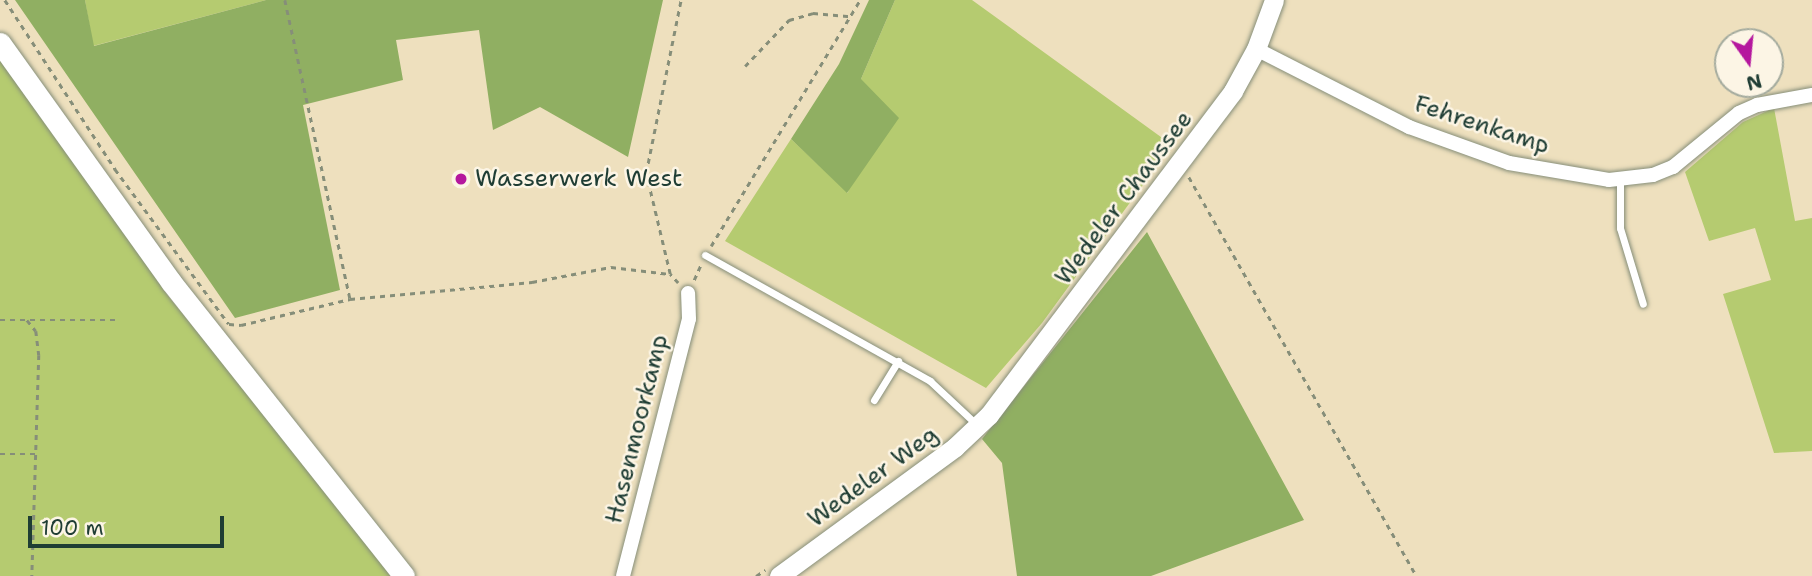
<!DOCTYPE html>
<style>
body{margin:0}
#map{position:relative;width:1812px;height:576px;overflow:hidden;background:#eee0be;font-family:"Shantell Sans",sans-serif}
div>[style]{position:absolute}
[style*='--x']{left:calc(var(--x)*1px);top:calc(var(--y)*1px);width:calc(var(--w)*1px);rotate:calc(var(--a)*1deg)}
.green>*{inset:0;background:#b5cb70}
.forest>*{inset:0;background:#90af62}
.path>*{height:2.5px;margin-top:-1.25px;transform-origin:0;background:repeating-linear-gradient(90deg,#868e79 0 5px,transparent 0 10px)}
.roads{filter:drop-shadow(0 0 2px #868e79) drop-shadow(0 0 2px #868e79)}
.lane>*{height:7px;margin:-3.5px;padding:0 3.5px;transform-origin:3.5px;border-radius:3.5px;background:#fff}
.street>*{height:14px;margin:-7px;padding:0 7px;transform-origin:7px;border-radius:7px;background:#fff}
.secondary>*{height:19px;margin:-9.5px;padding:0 9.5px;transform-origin:9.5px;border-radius:9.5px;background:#fff}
.primary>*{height:21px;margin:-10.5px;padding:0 10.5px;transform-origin:10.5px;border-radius:10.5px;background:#fff}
.dots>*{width:19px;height:19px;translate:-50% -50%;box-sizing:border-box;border:4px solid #fcf5e5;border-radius:50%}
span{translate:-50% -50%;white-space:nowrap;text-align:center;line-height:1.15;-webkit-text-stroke:5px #fcf5e5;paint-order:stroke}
.street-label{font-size:24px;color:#1f3d34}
.poi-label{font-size:24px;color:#1f3d34}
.left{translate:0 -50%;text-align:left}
.north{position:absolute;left:1714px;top:28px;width:70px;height:70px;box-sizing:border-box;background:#fcf5e5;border:2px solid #a4ab9e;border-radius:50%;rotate:165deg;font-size:19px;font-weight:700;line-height:28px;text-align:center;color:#1f3d34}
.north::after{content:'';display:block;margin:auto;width:24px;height:32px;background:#b5179e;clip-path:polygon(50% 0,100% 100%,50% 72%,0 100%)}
.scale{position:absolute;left:28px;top:516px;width:196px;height:32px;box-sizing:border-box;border:4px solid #1f3d34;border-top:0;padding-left:9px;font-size:21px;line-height:24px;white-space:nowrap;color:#1f3d34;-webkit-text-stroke:5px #fcf5e5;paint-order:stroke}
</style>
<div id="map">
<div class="green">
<div style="clip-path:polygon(85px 0,266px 0,93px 46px)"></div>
<div style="clip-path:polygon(895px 0,972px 0,1172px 145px,1042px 323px,986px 388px,725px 241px,791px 139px,848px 193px,861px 79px)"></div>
<div style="clip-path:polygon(0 57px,168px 296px,396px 576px,0 576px)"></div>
<div style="clip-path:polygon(1774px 108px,1795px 221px,1812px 218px,1812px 451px,1774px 453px,1723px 294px,1771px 280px,1755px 228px,1709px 241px,1685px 172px,1743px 122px)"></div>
</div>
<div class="forest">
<div style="clip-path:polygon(15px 0,85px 0,94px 46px,266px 0,663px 0,628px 157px,540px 107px,493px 130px,479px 30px,396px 40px,403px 80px,303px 105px,340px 290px,235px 318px)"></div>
<div style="clip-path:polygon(869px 0,895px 0,861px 79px,899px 118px,847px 193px,791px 139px,839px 64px)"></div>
<div style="clip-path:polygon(1147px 232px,1304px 520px,1151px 576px,1017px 576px,1002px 463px,982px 439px)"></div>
</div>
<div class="path">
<div style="--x:5;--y:0;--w:202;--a:56.9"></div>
<div style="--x:115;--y:169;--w:192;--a:53.7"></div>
<div style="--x:229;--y:324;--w:12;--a:5"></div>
<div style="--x:241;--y:325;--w:112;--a:-13.4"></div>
<div style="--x:350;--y:299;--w:183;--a:-5.3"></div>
<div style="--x:532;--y:282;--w:80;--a:-10.8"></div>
<div style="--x:611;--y:267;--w:59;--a:6.8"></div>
<div style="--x:285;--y:0;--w:306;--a:77.7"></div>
<div style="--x:745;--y:66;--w:64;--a:-46.3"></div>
<div style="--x:789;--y:20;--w:25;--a:-16"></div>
<div style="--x:813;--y:13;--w:37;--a:5"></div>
<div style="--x:1189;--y:177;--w:460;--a:60.3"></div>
<div style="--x:711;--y:246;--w:288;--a:-58.8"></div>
<div style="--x:694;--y:280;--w:17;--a:-66"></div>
<div style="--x:678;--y:283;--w:12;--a:-132"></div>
<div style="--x:670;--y:274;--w:104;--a:-103.4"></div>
<div style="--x:646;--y:173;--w:177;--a:-78.6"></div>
<div style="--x:0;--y:320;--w:116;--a:0"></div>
<div style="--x:27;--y:320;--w:14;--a:51"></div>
<div style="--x:36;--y:331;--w:24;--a:83"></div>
<div style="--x:39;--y:355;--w:221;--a:91.8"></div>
<div style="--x:0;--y:454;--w:35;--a:0"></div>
<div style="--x:756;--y:576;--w:11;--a:-34"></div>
</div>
<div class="roads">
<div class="lane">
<div style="--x:1620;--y:180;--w:48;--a:90"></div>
<div style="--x:1620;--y:228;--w:79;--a:73.2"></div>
<div style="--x:705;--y:255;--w:258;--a:29.2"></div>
<div style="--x:930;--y:381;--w:63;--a:43.1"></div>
<div style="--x:874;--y:400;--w:46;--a:-58.4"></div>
</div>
<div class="street">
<div style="--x:1256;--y:49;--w:172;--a:27"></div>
<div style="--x:1409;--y:127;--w:106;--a:19.8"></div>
<div style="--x:1509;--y:163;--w:101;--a:9.6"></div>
<div style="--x:1609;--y:180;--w:44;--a:-6.5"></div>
<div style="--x:1653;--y:175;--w:22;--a:-22"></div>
<div style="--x:1673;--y:167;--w:85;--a:-39.3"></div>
<div style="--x:1739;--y:113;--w:20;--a:-24"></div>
<div style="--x:1757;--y:105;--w:56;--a:-10.3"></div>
<div style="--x:623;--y:576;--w:265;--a:-75.6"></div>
<div style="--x:689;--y:319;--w:26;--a:-92"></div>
</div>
<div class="secondary">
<div style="--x:779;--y:576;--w:218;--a:-36.2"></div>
<div style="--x:955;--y:447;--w:47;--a:-43.3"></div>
<div style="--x:989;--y:415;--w:406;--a:-53"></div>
<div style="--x:1233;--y:91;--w:48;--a:-61.3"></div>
<div style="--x:1256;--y:49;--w:52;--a:-69.8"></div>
</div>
<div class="primary">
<div style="--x:0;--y:43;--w:294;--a:54.4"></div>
<div style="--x:171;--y:282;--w:375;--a:51.6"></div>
</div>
</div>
<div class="dots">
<div style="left:461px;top:179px;background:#b5179e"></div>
</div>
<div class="street-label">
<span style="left:1482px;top:125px;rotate:18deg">Fehrenkamp</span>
<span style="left:1124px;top:198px;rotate:-53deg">Wedeler Chaussee</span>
<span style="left:637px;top:429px;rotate:-76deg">Hasenmoorkamp</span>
<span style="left:873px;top:477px;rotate:-36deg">Wedeler Weg</span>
</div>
<div class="poi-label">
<span class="left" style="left:475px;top:179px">Wasserwerk West</span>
</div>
<div class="north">N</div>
<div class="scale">100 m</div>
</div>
